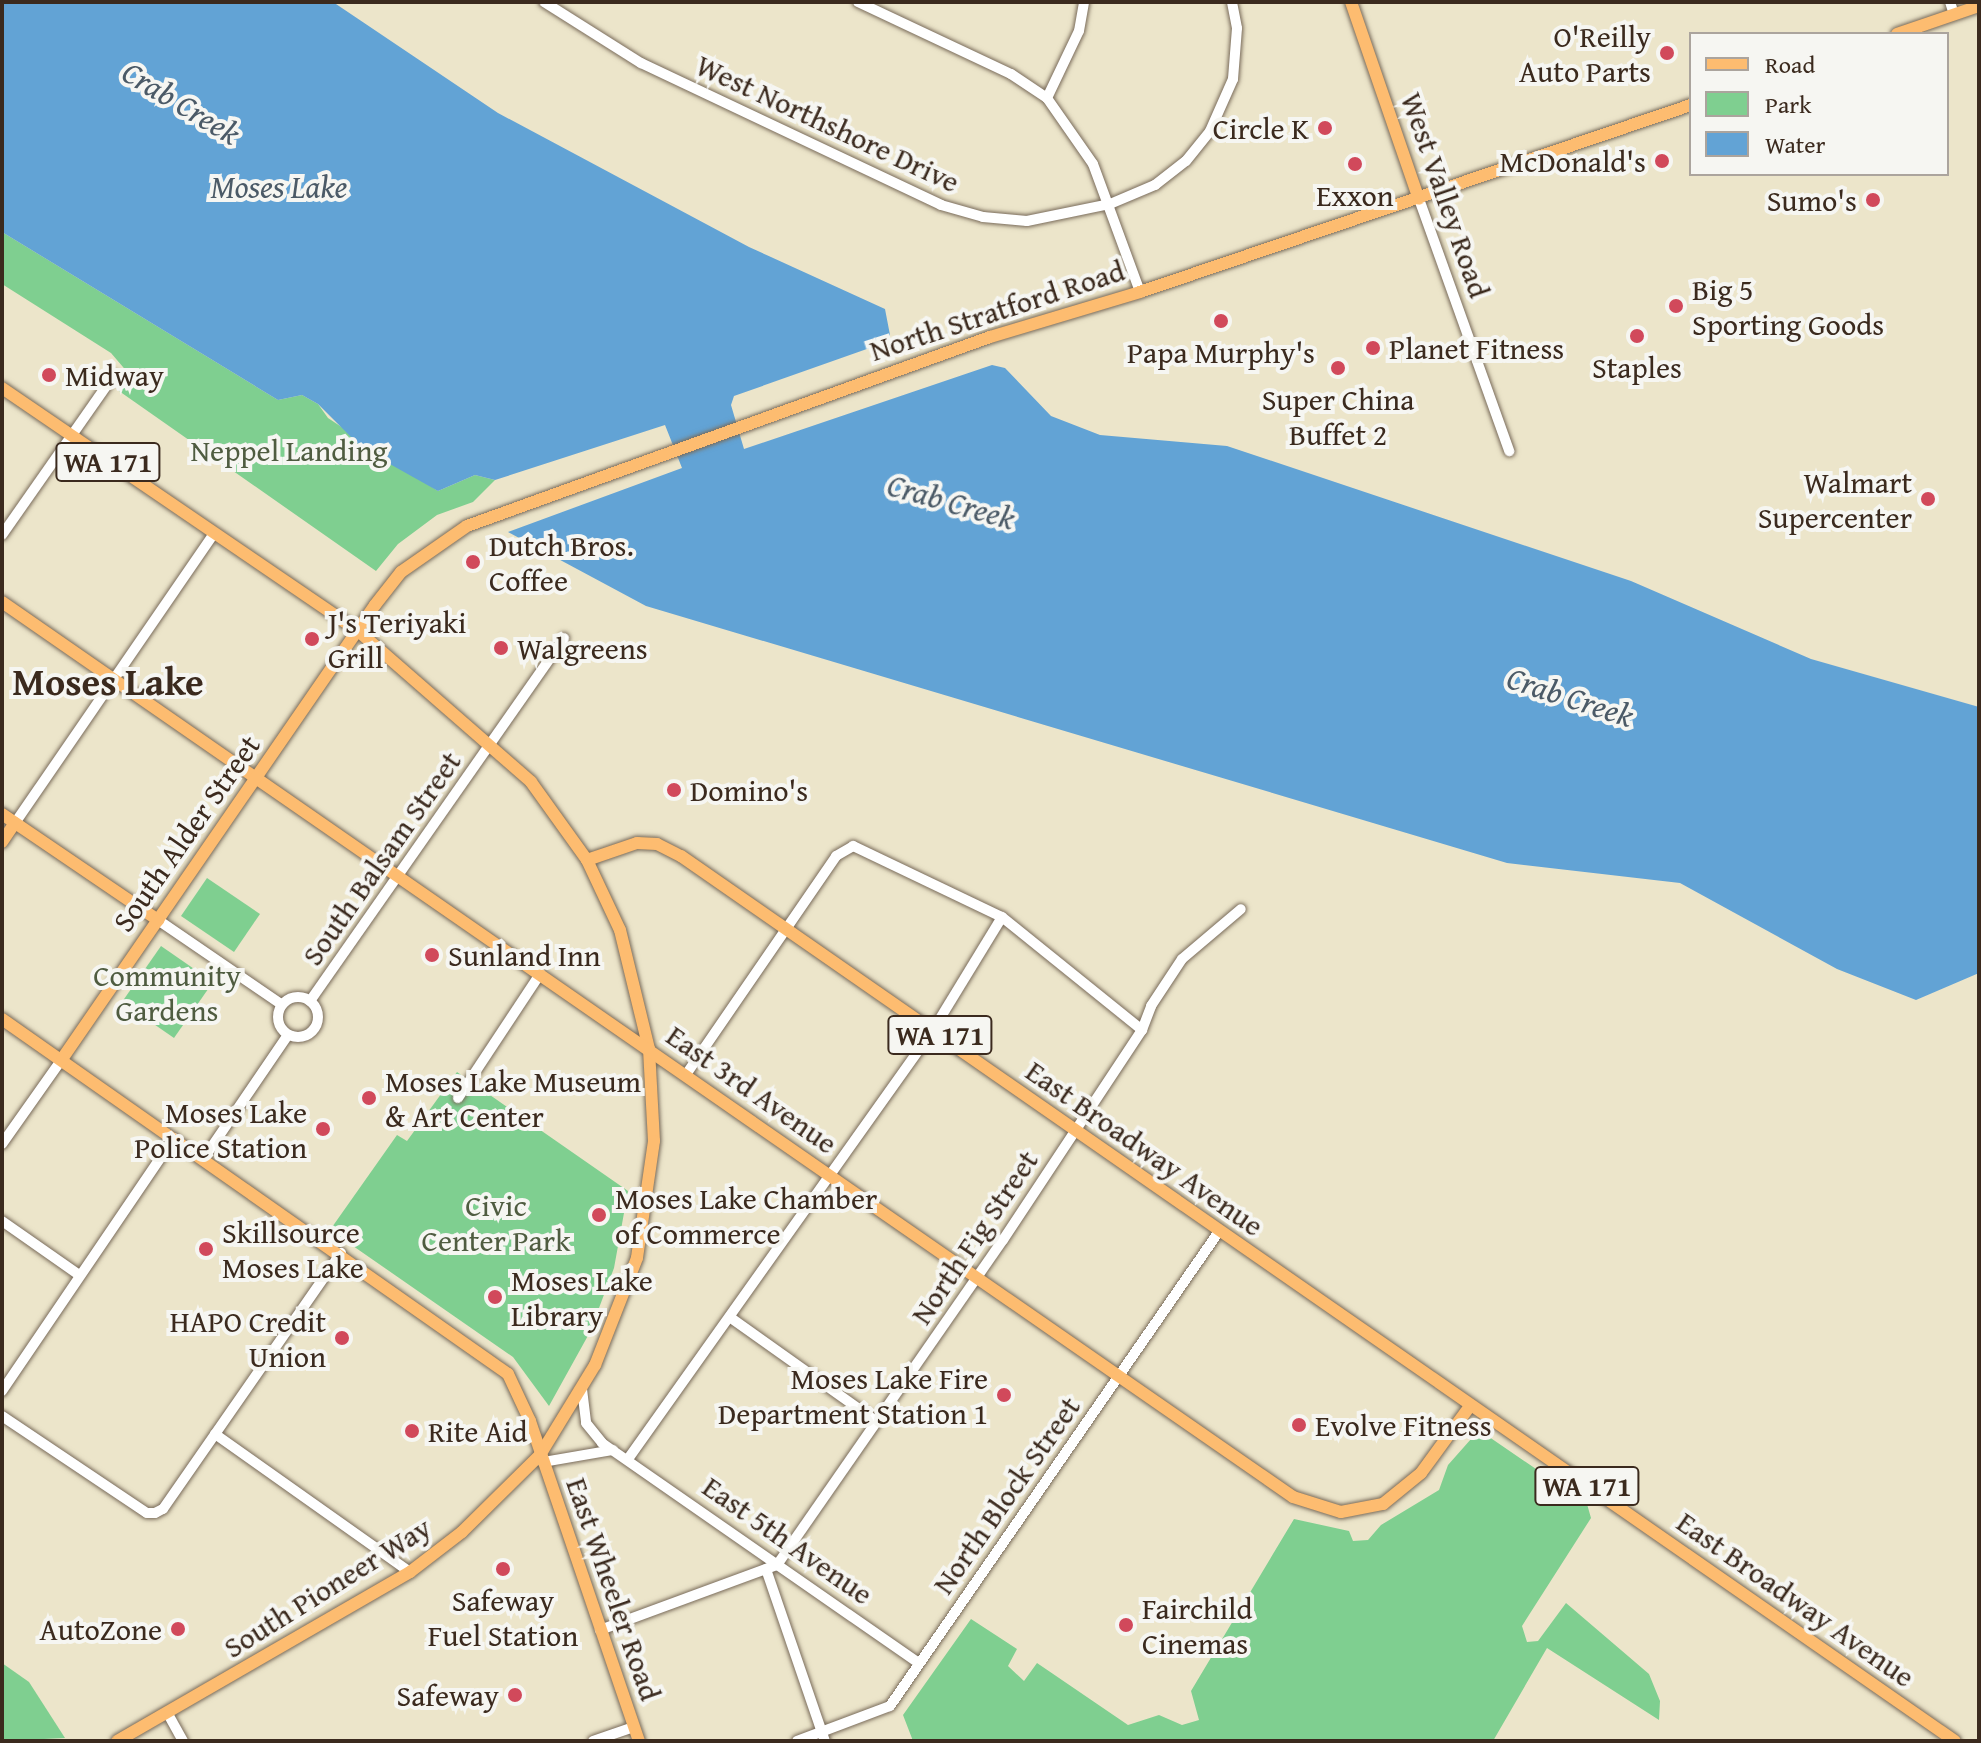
<!DOCTYPE html>
<style>
body{margin:0}
#map{position:relative;width:1981px;height:1743px;overflow:hidden;background:#ece5ca;font-family:"Gentium Book Plus",serif}
div>[style]{position:absolute}
[style*='--x']{left:calc(var(--x)*1px);top:calc(var(--y)*1px);width:calc(var(--w)*1px);rotate:calc(var(--a)*1deg)}
.green>*{inset:0;background:#7fcf90}
.water>*{inset:0;background:#62a3d5}
.roads{filter:drop-shadow(0 0 2px #796b5a) drop-shadow(0 0 2px #796b5a)}
.minor>*{height:10px;margin:-5px;padding:0 5px;transform-origin:5px;border-radius:5px;background:#fff}
.minor>.ring{margin:-5px;padding:0;box-sizing:content-box;background:none;border:10px solid #fff;border-radius:50%}
.major>*{height:12px;margin:-6px;padding:0 6px;transform-origin:6px;border-radius:6px;background:#fdbc70}
.dots>*{width:22px;height:22px;translate:-50% -50%;box-sizing:border-box;border:4px solid #f6f6f2;border-radius:50%}
span{translate:-50% -50%;white-space:nowrap;text-align:center;line-height:1.15;-webkit-text-stroke:8px #f6f6f2;paint-order:stroke}
.shield-label span{padding:2px 6px;background:#f6f6f2;border:2px solid;border-radius:6px;-webkit-text-stroke-width:0}
.shield-label{font-size:28px;color:#3b2a1e;font-weight:700}
.poi-label{font-size:30px;color:#3b2a1e}
.right{translate:-100% -50%;text-align:right}
.left{translate:0 -50%;text-align:left}
.street-label{font-size:30px;color:#3b2a1e}
.park-label{font-size:30px;color:#4f5c40}
.water-label{font-size:32px;color:#4b5a67;font-style:italic}
.district-label{font-size:38px;color:#3b2a1e;font-weight:700}
.frame{position:absolute;inset:0;border:4px solid #3b2a1e;pointer-events:none}
.legend{position:absolute;left:1689px;top:32px;width:260px;height:144px;box-sizing:border-box;background:#f6f6f2;border:2px solid #aba49d;margin:0;padding:10px 14px;list-style:none;font-size:24px;color:#3b2a1e}
.legend li{display:flex;align-items:center;gap:16px;height:40px}
.legend b{width:40px;border:2px solid #aba49d}
</style>
<div id="map">
<div class="green">
<div style="clip-path:polygon(2px 232px,278px 400px,302px 395px,318px 404px,328px 418px,438px 491px,475px 475px,495px 480px,473px 502px,437px 515px,398px 544px,376px 571px,119px 391px,129px 374px,111px 353px,2px 284px)"></div>
<div style="clip-path:polygon(207px 878px,260px 914px,234px 952px,181px 916px)"></div>
<div style="clip-path:polygon(161px 946px,213px 982px,174px 1038px,122px 1002px)"></div>
<div style="clip-path:polygon(457px 1072px,628px 1191px,614px 1268px,590px 1332px,549px 1406px,513px 1357px,330px 1230px,397px 1135px,407px 1141px)"></div>
<div style="clip-path:polygon(1479px 1430px,1587px 1504px,1591px 1518px,1522px 1626px,1527px 1642px,1538px 1641px,1566px 1603px,1649px 1674px,1660px 1701px,1659px 1720px,1547px 1648px,1493px 1741px,913px 1741px,903px 1715px,971px 1619px,1017px 1649px,1008px 1666px,1024px 1681px,1037px 1663px,1128px 1725px,1159px 1715px,1182px 1725px,1199px 1720px,1191px 1691px,1294px 1519px,1349px 1531px,1353px 1541px,1368px 1540px,1381px 1525px,1439px 1490px,1448px 1465px)"></div>
<div style="clip-path:polygon(2px 1663px,29px 1682px,65px 1738px,2px 1741px)"></div>
</div>
<div class="water">
<div style="clip-path:polygon(2px 2px,333px 2px,498px 113px,749px 247px,885px 309px,890px 335px,881px 344px,734px 396px,731px 405px,744px 449px,992px 365px,1005px 368px,1051px 416px,1100px 435px,1227px 446px,1631px 581px,1811px 659px,1979px 707px,1979px 973px,1916px 1000px,1837px 969px,1680px 883px,1507px 863px,646px 606px,508px 532px,682px 468px,665px 425px,495px 480px,475px 475px,438px 491px,363px 449px,318px 404px,302px 395px,278px 400px,2px 232px)"></div>
</div>
<div class="roads">
<div class="minor">
<div style="--x:544;--y:2;--w:115;--a:32.2"></div>
<div style="--x:641;--y:63;--w:332;--a:25.3"></div>
<div style="--x:941;--y:205;--w:44;--a:15.9"></div>
<div style="--x:983;--y:217;--w:44;--a:5.2"></div>
<div style="--x:1027;--y:221;--w:85;--a:-11.6"></div>
<div style="--x:1110;--y:204;--w:49;--a:-22.9"></div>
<div style="--x:1155;--y:185;--w:39;--a:-38"></div>
<div style="--x:1186;--y:161;--w:38;--a:-51"></div>
<div style="--x:1210;--y:131;--w:57;--a:-66.1"></div>
<div style="--x:1233;--y:79;--w:51;--a:-85.5"></div>
<div style="--x:1237;--y:28;--w:26;--a:-101"></div>
<div style="--x:858;--y:2;--w:169;--a:25.2"></div>
<div style="--x:1011;--y:74;--w:43;--a:33.7"></div>
<div style="--x:1047;--y:98;--w:80;--a:55.1"></div>
<div style="--x:1093;--y:164;--w:136;--a:69.8"></div>
<div style="--x:1950;--y:2;--w:13;--a:72"></div>
<div style="--x:1047;--y:98;--w:74;--a:-64.5"></div>
<div style="--x:1079;--y:31;--w:29;--a:-80"></div>
<div style="--x:1419;--y:199;--w:268;--a:70.3"></div>
<div style="--x:2;--y:535;--w:195;--a:-55"></div>
<div style="--x:15;--y:823;--w:349;--a:-55.5"></div>
<div style="--x:158;--y:920;--w:150;--a:34.4"></div>
<div class="ring" style="left:278px;top:997px;width:30px;height:30px"></div>
<div style="--x:310;--y:1001;--w:443;--a:-55"></div>
<div style="--x:685;--y:1076;--w:267;--a:-55.5"></div>
<div style="--x:836;--y:856;--w:20;--a:-30"></div>
<div style="--x:853;--y:846;--w:165;--a:25.5"></div>
<div style="--x:1002;--y:917;--w:180;--a:38.9"></div>
<div style="--x:458;--y:1098;--w:149;--a:-56.5"></div>
<div style="--x:2;--y:1144;--w:104;--a:-54.8"></div>
<div style="--x:204;--y:1158;--w:149;--a:-55.7"></div>
<div style="--x:2;--y:1221;--w:94;--a:35"></div>
<div style="--x:731;--y:1318;--w:178;--a:35.4"></div>
<div style="--x:582;--y:1389;--w:34;--a:83"></div>
<div style="--x:586;--y:1423;--w:26;--a:51"></div>
<div style="--x:602;--y:1443;--w:385;--a:34.8"></div>
<div style="--x:2;--y:1391;--w:306;--a:-55.8"></div>
<div style="--x:2;--y:1416;--w:174;--a:33.8"></div>
<div style="--x:147;--y:1513;--w:8;--a:0"></div>
<div style="--x:155;--y:1513;--w:9;--a:-27"></div>
<div style="--x:163;--y:1509;--w:312;--a:-55.2"></div>
<div style="--x:215;--y:1434;--w:239;--a:35.3"></div>
<div style="--x:628;--y:1459;--w:526;--a:-54.59"></div>
<div style="--x:933;--y:1030;--w:132;--a:-58.6"></div>
<div style="--x:543;--y:1462;--w:71;--a:-9.7"></div>
<div style="--x:766;--y:1569;--w:182;--a:71.1"></div>
<div style="--x:600;--y:1630;--w:189;--a:-20.2"></div>
<div style="--x:777;--y:1565;--w:396;--a:-55.2"></div>
<div style="--x:1003;--y:1240;--w:252;--a:-56.5"></div>
<div style="--x:1142;--y:1030;--w:26;--a:-69"></div>
<div style="--x:1151;--y:1006;--w:56;--a:-56.6"></div>
<div style="--x:1182;--y:959;--w:77;--a:-40.3"></div>
<div style="--x:168;--y:1714;--w:31;--a:61"></div>
<div style="--x:593;--y:1741;--w:43;--a:-18.9"></div>
<div style="--x:797;--y:1741;--w:99;--a:-20.6"></div>
<div style="--x:890;--y:1706;--w:579;--a:-55.27"></div>
</div>
<div class="major">
<div style="--x:1351;--y:2;--w:208;--a:71"></div>
<div style="--x:1897;--y:34;--w:87;--a:-18.9"></div>
<div style="--x:2;--y:388;--w:430;--a:34.3"></div>
<div style="--x:357;--y:630;--w:231;--a:41.1"></div>
<div style="--x:531;--y:782;--w:96;--a:54.3"></div>
<div style="--x:587;--y:860;--w:77;--a:64.8"></div>
<div style="--x:620;--y:930;--w:122;--a:76.3"></div>
<div style="--x:649;--y:1049;--w:92;--a:86.9"></div>
<div style="--x:654;--y:1141;--w:118;--a:98.3"></div>
<div style="--x:637;--y:1258;--w:115;--a:111.4"></div>
<div style="--x:595;--y:1365;--w:105;--a:121.4"></div>
<div style="--x:540;--y:1455;--w:110;--a:135.4"></div>
<div style="--x:462;--y:1532;--w:66;--a:142.4"></div>
<div style="--x:410;--y:1572;--w:338;--a:150"></div>
<div style="--x:2;--y:602;--w:1571;--a:34.73"></div>
<div style="--x:1293;--y:1497;--w:50;--a:17.4"></div>
<div style="--x:1341;--y:1512;--w:43;--a:-10.8"></div>
<div style="--x:1383;--y:1504;--w:49;--a:-39.2"></div>
<div style="--x:1421;--y:1473;--w:83;--a:-53.8"></div>
<div style="--x:2;--y:814;--w:189;--a:34.2"></div>
<div style="--x:2;--y:842;--w:23;--a:-56"></div>
<div style="--x:587;--y:860;--w:53;--a:-18.8"></div>
<div style="--x:637;--y:843;--w:20;--a:3"></div>
<div style="--x:657;--y:844;--w:27;--a:27"></div>
<div style="--x:681;--y:856;--w:1551;--a:34.79"></div>
<div style="--x:2;--y:1019;--w:618;--a:35.05"></div>
<div style="--x:508;--y:1374;--w:52;--a:64.9"></div>
<div style="--x:530;--y:1421;--w:338;--a:71.2"></div>
<div style="--x:62;--y:1059;--w:551;--a:-55.42"></div>
<div style="--x:375;--y:605;--w:42;--a:-51.8"></div>
<div style="--x:401;--y:572;--w:80;--a:-34.9"></div>
<div style="--x:467;--y:526;--w:556;--a:-19.87"></div>
<div style="--x:990;--y:337;--w:157;--a:-16.7"></div>
<div style="--x:1140;--y:292;--w:582;--a:-18.75"></div>
</div>
</div>
<div class="dots">
<div style="left:1667px;top:53px;background:#d1495b"></div>
<div style="left:1325px;top:128px;background:#d1495b"></div>
<div style="left:1662px;top:161px;background:#d1495b"></div>
<div style="left:1355px;top:164px;background:#d1495b"></div>
<div style="left:1873px;top:200px;background:#d1495b"></div>
<div style="left:1676px;top:306px;background:#d1495b"></div>
<div style="left:1221px;top:321px;background:#d1495b"></div>
<div style="left:1637px;top:336px;background:#d1495b"></div>
<div style="left:1373px;top:348px;background:#d1495b"></div>
<div style="left:1338px;top:368px;background:#d1495b"></div>
<div style="left:49px;top:375px;background:#d1495b"></div>
<div style="left:1928px;top:499px;background:#d1495b"></div>
<div style="left:473px;top:562px;background:#d1495b"></div>
<div style="left:312px;top:639px;background:#d1495b"></div>
<div style="left:501px;top:648px;background:#d1495b"></div>
<div style="left:674px;top:790px;background:#d1495b"></div>
<div style="left:432px;top:955px;background:#d1495b"></div>
<div style="left:369px;top:1098px;background:#d1495b"></div>
<div style="left:323px;top:1129px;background:#d1495b"></div>
<div style="left:599px;top:1215px;background:#d1495b"></div>
<div style="left:206px;top:1249px;background:#d1495b"></div>
<div style="left:495px;top:1297px;background:#d1495b"></div>
<div style="left:342px;top:1338px;background:#d1495b"></div>
<div style="left:1004px;top:1395px;background:#d1495b"></div>
<div style="left:1299px;top:1425px;background:#d1495b"></div>
<div style="left:412px;top:1431px;background:#d1495b"></div>
<div style="left:503px;top:1569px;background:#d1495b"></div>
<div style="left:1126px;top:1625px;background:#d1495b"></div>
<div style="left:178px;top:1629px;background:#d1495b"></div>
<div style="left:515px;top:1695px;background:#d1495b"></div>
</div>
<div class="shield-label">
<span style="left:108px;top:462px">WA 171</span>
<span style="left:940px;top:1035px">WA 171</span>
<span style="left:1587px;top:1486px">WA 171</span>
</div>
<div class="poi-label">
<span class="right" style="left:1651px;top:53px">O'Reilly<br>Auto Parts</span>
<span class="right" style="left:1309px;top:128px">Circle K</span>
<span class="right" style="left:1646px;top:161px">McDonald's</span>
<span style="left:1355px;top:195px">Exxon</span>
<span class="right" style="left:1857px;top:200px">Sumo's</span>
<span class="left" style="left:1692px;top:306px">Big 5<br>Sporting Goods</span>
<span class="left" style="left:1389px;top:348px">Planet Fitness</span>
<span style="left:1221px;top:352px">Papa Murphy's</span>
<span style="left:1637px;top:367px">Staples</span>
<span class="left" style="left:65px;top:375px">Midway</span>
<span style="left:1338px;top:416px">Super China<br>Buffet 2</span>
<span class="right" style="left:1912px;top:499px">Walmart<br>Supercenter</span>
<span class="left" style="left:489px;top:562px">Dutch Bros.<br>Coffee</span>
<span class="left" style="left:328px;top:639px">J's Teriyaki<br>Grill</span>
<span class="left" style="left:517px;top:648px">Walgreens</span>
<span class="left" style="left:690px;top:790px">Domino's</span>
<span class="left" style="left:448px;top:955px">Sunland Inn</span>
<span class="left" style="left:385px;top:1098px">Moses Lake Museum<br>&amp; Art Center</span>
<span class="right" style="left:307px;top:1129px">Moses Lake<br>Police Station</span>
<span class="left" style="left:615px;top:1215px">Moses Lake Chamber<br>of Commerce</span>
<span class="left" style="left:222px;top:1249px">Skillsource<br>Moses Lake</span>
<span class="left" style="left:511px;top:1297px">Moses Lake<br>Library</span>
<span class="right" style="left:326px;top:1338px">HAPO Credit<br>Union</span>
<span class="right" style="left:988px;top:1395px">Moses Lake Fire<br>Department Station 1</span>
<span class="left" style="left:1315px;top:1425px">Evolve Fitness</span>
<span class="left" style="left:428px;top:1431px">Rite Aid</span>
<span style="left:503px;top:1617px">Safeway<br>Fuel Station</span>
<span class="left" style="left:1142px;top:1625px">Fairchild<br>Cinemas</span>
<span class="right" style="left:162px;top:1629px">AutoZone</span>
<span class="right" style="left:499px;top:1695px">Safeway</span>
</div>
<div class="street-label">
<span style="left:828px;top:123px;rotate:25deg">West Northshore Drive</span>
<span style="left:1446px;top:195px;rotate:71deg">West Valley Road</span>
<span style="left:997px;top:310px;rotate:-18deg">North Stratford Road</span>
<span style="left:186px;top:833px;rotate:-55deg">South Alder Street</span>
<span style="left:381px;top:858px;rotate:-55deg">South Balsam Street</span>
<span style="left:752px;top:1089px;rotate:35deg">East 3rd Avenue</span>
<span style="left:1145px;top:1148px;rotate:35deg">East Broadway Avenue</span>
<span style="left:974px;top:1237px;rotate:-56deg">North Fig Street</span>
<span style="left:1006px;top:1495px;rotate:-55deg">North Block Street</span>
<span style="left:788px;top:1540px;rotate:35deg">East 5th Avenue</span>
<span style="left:327px;top:1587px;rotate:-32deg">South Pioneer Way</span>
<span style="left:614px;top:1589px;rotate:71deg">East Wheeler Road</span>
<span style="left:1796px;top:1599px;rotate:35deg">East Broadway Avenue</span>
</div>
<div class="park-label">
<span style="left:289px;top:450px">Neppel Landing</span>
<span style="left:167px;top:992px">Community<br>Gardens</span>
<span style="left:496px;top:1222px">Civic<br>Center Park</span>
</div>
<div class="water-label">
<span style="left:181px;top:103px;rotate:31deg">Crab Creek</span>
<span style="left:279px;top:187px">Moses Lake</span>
<span style="left:951px;top:502px;rotate:16deg">Crab Creek</span>
<span style="left:1570px;top:697px;rotate:18deg">Crab Creek</span>
</div>
<div class="district-label">
<span style="left:108px;top:682px">Moses Lake</span>
</div>
<div class="frame"></div>
<ul class="legend">
<li><b style="height:10px;background:#fdbc70"></b>Road</li>
<li><b style="height:22px;background:#7fcf90"></b>Park</li>
<li><b style="height:22px;background:#62a3d5"></b>Water</li>
</ul>
</div>
